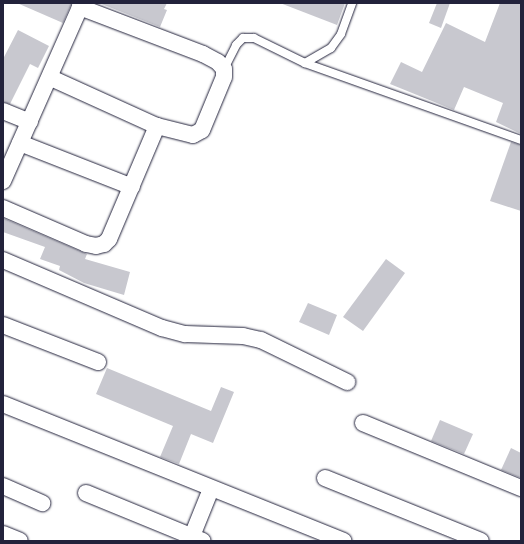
<!DOCTYPE html>
<style>
body{margin:0}
#map{position:relative;width:524px;height:544px;overflow:hidden;background:#fff;font-family:Sriracha,sans-serif}
div>[style]{position:absolute}
[style*='--x']{left:calc(var(--x)*1px);top:calc(var(--y)*1px);width:calc(var(--w)*1px);rotate:calc(var(--a)*1deg)}
.building>*{inset:0;background:#c8c8cf}
.roads{filter:drop-shadow(0 0 1px #22223b) drop-shadow(0 0 1px #22223b)}
.lane>*{height:8px;margin:-4px;padding:0 4px;transform-origin:4px;border-radius:4px;background:#fff}
.street>*{height:16px;margin:-8px;padding:0 8px;transform-origin:8px;border-radius:8px;background:#fff}
span{translate:-50% -50%;white-space:nowrap;text-align:center;line-height:1.15;-webkit-text-stroke:4px #fff;paint-order:stroke}
.frame{position:absolute;inset:0;border:4px solid #22223b;pointer-events:none}
</style>
<div id="map">
<div class="building">
<div style="clip-path:polygon(17px 3px,72px 3px,63px 23px)"></div>
<div style="clip-path:polygon(99px 3px,167px 3px,164px 9px,167px 10px,160px 27px)"></div>
<div style="clip-path:polygon(280px 3px,345px 3px,337px 25px)"></div>
<div style="clip-path:polygon(437px 3px,450px 3px,441px 28px,429px 23px)"></div>
<div style="clip-path:polygon(500px 3px,521px 3px,521px 134px,496px 122px,503px 103px,464px 87px,454px 110px,390px 84px,401px 62px,422px 72px,446px 23px,485px 42px)"></div>
<div style="clip-path:polygon(18px 30px,49px 46px,38px 68px,30px 64px,10px 104px,3px 102px,3px 59px)"></div>
<div style="clip-path:polygon(511px 142px,521px 145px,521px 211px,490px 201px)"></div>
<div style="clip-path:polygon(3px 218px,87px 254px,85px 259px,130px 272px,124px 295px,84px 283px,59px 270px,60px 266px,40px 259px,45px 247px,3px 232px)"></div>
<div style="clip-path:polygon(386px 259px,405px 273px,363px 331px,343px 317px)"></div>
<div style="clip-path:polygon(308px 303px,337px 315px,329px 335px,299px 322px)"></div>
<div style="clip-path:polygon(107px 368px,211px 411px,221px 387px,234px 392px,213px 443px,191px 434px,179px 464px,160px 457px,173px 426px,96px 394px)"></div>
<div style="clip-path:polygon(440px 420px,473px 434px,464px 454px,431px 441px)"></div>
<div style="clip-path:polygon(511px 448px,521px 453px,521px 478px,501px 470px)"></div>
</div>
<div class="roads">
<div class="lane">
<div style="--x:305;--y:63;--w:30;--a:-30"></div>
<div style="--x:331;--y:48;--w:17;--a:-54"></div>
<div style="--x:341;--y:34;--w:33;--a:-70"></div>
<div style="--x:224;--y:69;--w:27;--a:-63"></div>
<div style="--x:236;--y:45;--w:10;--a:-45"></div>
<div style="--x:243;--y:38;--w:11;--a:0"></div>
<div style="--x:254;--y:38;--w:57;--a:26.1"></div>
<div style="--x:305;--y:63;--w:229;--a:19.6"></div>
</div>
<div class="street">
<div style="--x:51;--y:78;--w:116;--a:24.4"></div>
<div style="--x:157;--y:126;--w:37;--a:14"></div>
<div style="--x:193;--y:135;--w:10;--a:-29"></div>
<div style="--x:202;--y:130;--w:57;--a:-67.5"></div>
<div style="--x:224;--y:77;--w:8;--a:-90"></div>
<div style="--x:224;--y:69;--w:9;--a:-131"></div>
<div style="--x:218;--y:62;--w:17;--a:-152"></div>
<div style="--x:203;--y:54;--w:132;--a:-159.1"></div>
<div style="--x:3;--y:111;--w:29;--a:22"></div>
<div style="--x:20;--y:143;--w:120;--a:21.4"></div>
<div style="--x:3;--y:181;--w:195;--a:-66.1"></div>
<div style="--x:3;--y:208;--w:90;--a:23.4"></div>
<div style="--x:86;--y:244;--w:10;--a:11"></div>
<div style="--x:96;--y:246;--w:8;--a:-14"></div>
<div style="--x:104;--y:244;--w:7;--a:-45"></div>
<div style="--x:109;--y:239;--w:123;--a:-67"></div>
<div style="--x:3;--y:260;--w:173;--a:23.2"></div>
<div style="--x:162;--y:328;--w:24;--a:15"></div>
<div style="--x:185;--y:334;--w:58;--a:2"></div>
<div style="--x:243;--y:336;--w:18;--a:13"></div>
<div style="--x:261;--y:340;--w:96;--a:26"></div>
<div style="--x:3;--y:325;--w:102;--a:21.3"></div>
<div style="--x:3;--y:404;--w:367;--a:21.9"></div>
<div style="--x:363;--y:423;--w:171;--a:22.4"></div>
<div style="--x:325;--y:478;--w:168;--a:22"></div>
<div style="--x:3;--y:486;--w:43;--a:23.6"></div>
<div style="--x:86;--y:493;--w:126;--a:22.3"></div>
<div style="--x:3;--y:534;--w:18;--a:22"></div>
<div style="--x:190;--y:541;--w:56;--a:-68"></div>
</div>
</div>
<div class="frame"></div>
</div>
